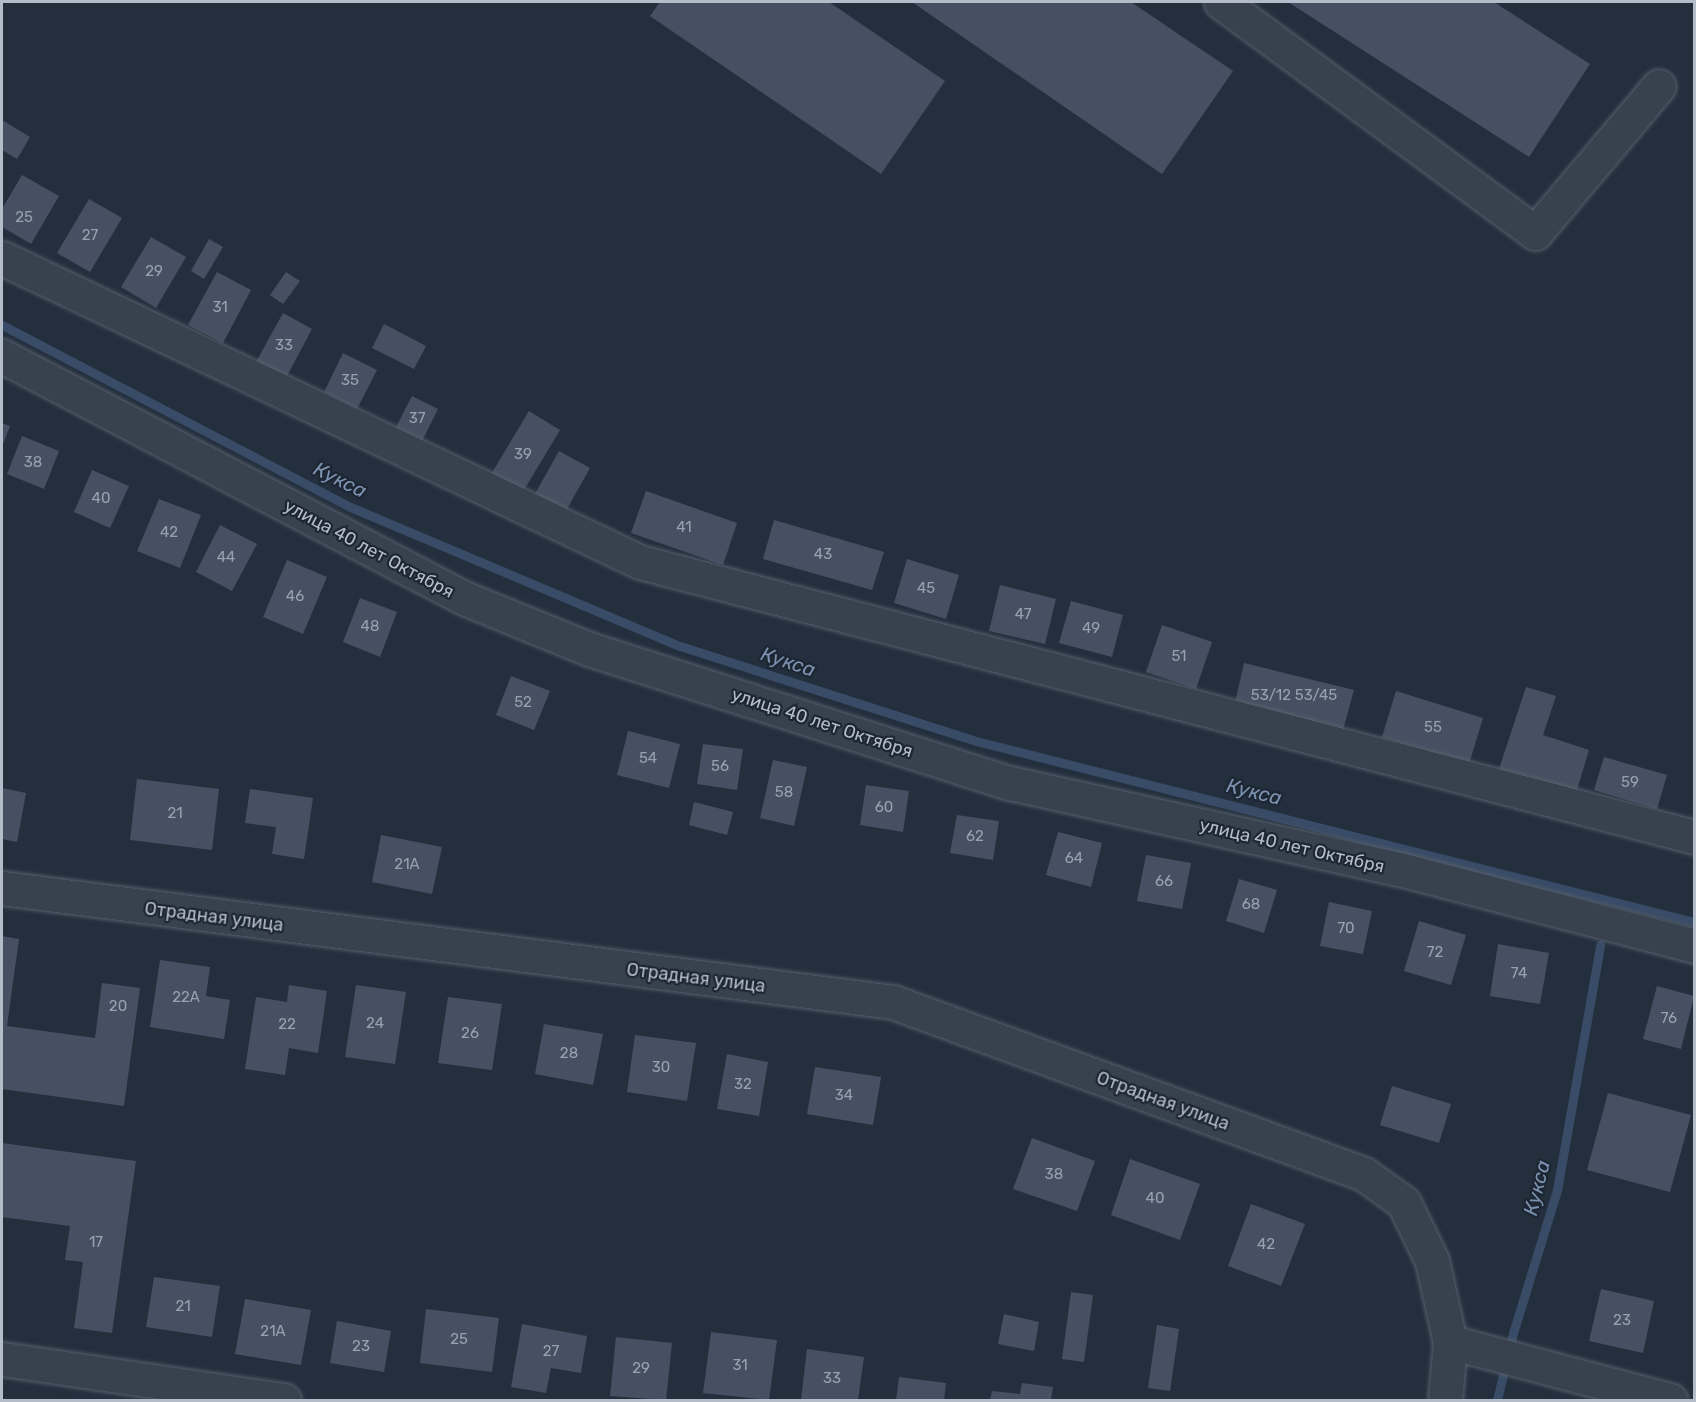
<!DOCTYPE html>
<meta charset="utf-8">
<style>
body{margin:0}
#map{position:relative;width:1696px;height:1402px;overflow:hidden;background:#242f3e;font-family:Rubik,sans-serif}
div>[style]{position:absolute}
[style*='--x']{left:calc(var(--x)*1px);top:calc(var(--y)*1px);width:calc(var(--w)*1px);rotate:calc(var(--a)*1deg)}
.stream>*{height:9px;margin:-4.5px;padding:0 4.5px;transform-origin:4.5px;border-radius:4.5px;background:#394c67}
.building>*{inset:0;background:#455162}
.roads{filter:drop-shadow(0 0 2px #565f6c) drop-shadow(0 0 2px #565f6c)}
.minor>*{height:33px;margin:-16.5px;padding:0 16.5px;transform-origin:16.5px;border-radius:16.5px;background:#38414e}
span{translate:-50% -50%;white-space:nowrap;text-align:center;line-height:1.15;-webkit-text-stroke:4.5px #1d2633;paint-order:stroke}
.number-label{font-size:15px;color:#98a1af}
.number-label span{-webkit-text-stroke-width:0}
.street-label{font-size:18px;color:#b4bcc9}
.water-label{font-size:20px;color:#7c92b1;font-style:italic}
.frame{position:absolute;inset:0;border:3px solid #b4bcc9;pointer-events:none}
</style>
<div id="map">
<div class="stream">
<div style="--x:2;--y:325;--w:390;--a:27.6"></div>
<div style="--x:348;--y:506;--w:360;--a:22.9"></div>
<div style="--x:680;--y:646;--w:311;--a:17.8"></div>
<div style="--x:976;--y:741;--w:740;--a:14.15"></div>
<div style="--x:1497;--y:1400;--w:69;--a:-76.6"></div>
<div style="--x:1513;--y:1333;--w:150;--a:-72.9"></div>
<div style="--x:1557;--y:1190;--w:249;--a:-80"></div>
</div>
<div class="building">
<div style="clip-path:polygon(660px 2px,829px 2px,945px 81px,881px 174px,650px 16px)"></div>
<div style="clip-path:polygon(912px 2px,1131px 2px,1233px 71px,1162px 174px)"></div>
<div style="clip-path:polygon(1288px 2px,1494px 2px,1590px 64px,1529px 157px)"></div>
<div style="clip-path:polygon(2px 120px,30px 137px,17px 159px,2px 150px)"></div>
<div style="clip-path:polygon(22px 175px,59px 196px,31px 244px,2px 227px,2px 209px)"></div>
<div style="clip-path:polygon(89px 199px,122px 218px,90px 272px,57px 253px)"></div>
<div style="clip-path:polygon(151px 237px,186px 257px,156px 308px,121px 287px)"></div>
<div style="clip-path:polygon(209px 239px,223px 247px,204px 279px,191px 271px)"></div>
<div style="clip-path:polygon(217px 272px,251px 290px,223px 343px,188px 325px)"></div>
<div style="clip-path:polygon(286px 272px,300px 281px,283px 304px,270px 295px)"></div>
<div style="clip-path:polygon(283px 313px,312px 329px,286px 378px,256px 362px)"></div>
<div style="clip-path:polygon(384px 324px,426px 346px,414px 369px,372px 348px)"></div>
<div style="clip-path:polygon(343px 353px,377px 370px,357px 409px,324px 392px)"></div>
<div style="clip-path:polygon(412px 396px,438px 409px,421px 443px,395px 429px)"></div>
<div style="clip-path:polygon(529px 411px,560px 430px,518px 500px,487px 481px)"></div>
<div style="clip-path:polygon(2px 423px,10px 426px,2px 447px)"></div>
<div style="clip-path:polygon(22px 436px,59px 451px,44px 489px,7px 474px)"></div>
<div style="clip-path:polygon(559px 451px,590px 468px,562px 518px,531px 501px)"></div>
<div style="clip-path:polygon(92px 470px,129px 486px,110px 528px,74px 512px)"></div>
<div style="clip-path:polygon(646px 491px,737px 523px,723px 565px,631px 533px)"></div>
<div style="clip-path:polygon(159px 499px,201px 515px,180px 568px,137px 551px)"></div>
<div style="clip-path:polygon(774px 520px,884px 552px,872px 590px,763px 559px)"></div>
<div style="clip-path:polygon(220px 525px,257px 544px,232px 591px,196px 572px)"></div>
<div style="clip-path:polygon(907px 559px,959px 575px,946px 619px,894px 603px)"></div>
<div style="clip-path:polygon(287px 560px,327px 577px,303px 634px,263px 617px)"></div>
<div style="clip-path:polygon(1000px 585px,1056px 599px,1045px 644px,989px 631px)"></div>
<div style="clip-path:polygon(360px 598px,397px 612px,380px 657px,343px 642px)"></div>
<div style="clip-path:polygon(1071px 601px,1123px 615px,1112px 657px,1059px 643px)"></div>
<div style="clip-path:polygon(1162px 625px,1212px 642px,1196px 689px,1146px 672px)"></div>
<div style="clip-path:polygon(1244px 663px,1354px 690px,1343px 730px,1235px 703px)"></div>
<div style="clip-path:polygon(511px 676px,550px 691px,534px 730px,496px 715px)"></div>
<div style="clip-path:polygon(1526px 687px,1556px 696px,1543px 735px,1589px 750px,1576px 793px,1499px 769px)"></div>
<div style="clip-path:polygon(1396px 691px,1483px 718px,1469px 764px,1382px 737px)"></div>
<div style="clip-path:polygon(628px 731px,680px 744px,669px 788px,617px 775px)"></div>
<div style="clip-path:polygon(703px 744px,743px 749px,737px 790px,697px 784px)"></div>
<div style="clip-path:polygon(1604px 757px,1667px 775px,1657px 809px,1594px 790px)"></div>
<div style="clip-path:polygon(773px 760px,807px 767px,794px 826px,760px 818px)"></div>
<div style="clip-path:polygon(137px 779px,219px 789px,212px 850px,130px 840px)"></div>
<div style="clip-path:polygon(866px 785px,909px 791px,903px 832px,860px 825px)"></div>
<div style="clip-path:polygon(2px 788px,26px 793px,17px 842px,2px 839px)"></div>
<div style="clip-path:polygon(250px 789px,313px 798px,304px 859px,272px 854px,276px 827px,245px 823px)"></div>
<div style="clip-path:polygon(694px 802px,733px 812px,727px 835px,689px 825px)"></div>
<div style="clip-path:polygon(957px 815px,999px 821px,993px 860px,950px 853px)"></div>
<div style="clip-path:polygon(1058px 832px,1102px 843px,1091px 887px,1046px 875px)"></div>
<div style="clip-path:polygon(381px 835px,442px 847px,432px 894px,372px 882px)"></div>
<div style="clip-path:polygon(1146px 855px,1191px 863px,1182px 909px,1137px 901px)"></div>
<div style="clip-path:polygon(1239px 879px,1277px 890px,1264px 933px,1226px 921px)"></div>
<div style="clip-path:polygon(1329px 902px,1372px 911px,1363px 954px,1320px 946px)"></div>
<div style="clip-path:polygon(1419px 921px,1466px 935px,1451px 985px,1404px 971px)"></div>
<div style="clip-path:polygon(2px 936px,19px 939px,7px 1026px,95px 1038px,102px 983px,140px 988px,124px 1106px,2px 1089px)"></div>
<div style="clip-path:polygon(1498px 944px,1549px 953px,1540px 1004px,1490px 996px)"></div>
<div style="clip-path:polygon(160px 960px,210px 967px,206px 996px,230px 1000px,224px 1039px,150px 1027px)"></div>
<div style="clip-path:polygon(289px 985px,327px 991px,318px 1053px,289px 1048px,285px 1075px,245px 1069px,256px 997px,287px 1002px)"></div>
<div style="clip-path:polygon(356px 985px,406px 992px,395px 1064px,345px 1057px)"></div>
<div style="clip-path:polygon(1657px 986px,1694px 996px,1681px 1049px,1643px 1039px)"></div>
<div style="clip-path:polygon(448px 997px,502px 1004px,492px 1070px,438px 1063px)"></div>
<div style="clip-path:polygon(544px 1024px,603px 1034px,593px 1085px,535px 1074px)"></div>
<div style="clip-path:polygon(635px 1035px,696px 1043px,687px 1101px,627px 1092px)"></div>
<div style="clip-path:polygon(727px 1054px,768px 1062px,759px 1116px,717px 1109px)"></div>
<div style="clip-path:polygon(815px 1067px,881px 1077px,873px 1125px,807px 1114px)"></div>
<div style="clip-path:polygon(1392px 1086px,1451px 1104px,1439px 1143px,1380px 1125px)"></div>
<div style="clip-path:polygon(1608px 1093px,1691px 1115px,1670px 1192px,1587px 1170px)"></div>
<div style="clip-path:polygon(1032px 1138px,1095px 1161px,1077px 1211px,1013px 1189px)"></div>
<div style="clip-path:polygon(2px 1143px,136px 1161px,112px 1333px,74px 1328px,83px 1262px,65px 1260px,70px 1226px,2px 1217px)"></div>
<div style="clip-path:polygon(1130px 1159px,1200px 1184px,1180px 1240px,1111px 1215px)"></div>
<div style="clip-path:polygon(1251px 1204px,1305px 1224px,1281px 1286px,1228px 1266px)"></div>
<div style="clip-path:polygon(154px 1277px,220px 1286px,212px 1337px,146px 1327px)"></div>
<div style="clip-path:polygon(1601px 1289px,1654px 1301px,1643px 1353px,1589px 1341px)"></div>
<div style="clip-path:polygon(1071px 1292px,1093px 1295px,1084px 1362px,1062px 1359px)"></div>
<div style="clip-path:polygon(245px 1299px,311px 1310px,301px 1365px,235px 1354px)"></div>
<div style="clip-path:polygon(426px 1309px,499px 1318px,492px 1372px,420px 1363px)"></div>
<div style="clip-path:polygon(1004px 1314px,1039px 1322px,1034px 1351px,998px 1344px)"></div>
<div style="clip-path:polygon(337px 1321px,391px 1331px,384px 1372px,330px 1363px)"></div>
<div style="clip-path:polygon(522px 1324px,587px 1336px,581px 1373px,551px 1368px,546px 1393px,511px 1387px)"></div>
<div style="clip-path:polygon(1157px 1325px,1179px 1329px,1170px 1391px,1148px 1388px)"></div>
<div style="clip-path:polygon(711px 1332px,777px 1340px,769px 1400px,703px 1393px)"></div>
<div style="clip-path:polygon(616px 1337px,672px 1343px,666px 1400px,610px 1396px)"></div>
<div style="clip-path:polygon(807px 1349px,864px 1357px,858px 1400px,801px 1400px)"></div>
<div style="clip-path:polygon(899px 1377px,946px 1383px,944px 1400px,896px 1400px)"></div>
<div style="clip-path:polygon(1022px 1383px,1053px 1387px,1051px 1400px,990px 1400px,992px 1391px,1020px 1394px)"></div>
</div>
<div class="roads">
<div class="minor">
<div style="--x:1221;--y:2;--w:390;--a:36.3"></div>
<div style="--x:1535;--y:233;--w:192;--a:-49.9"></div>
<div style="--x:2;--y:258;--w:707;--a:25.48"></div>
<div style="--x:640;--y:562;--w:1089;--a:14.62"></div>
<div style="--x:2;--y:356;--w:522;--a:27.65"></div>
<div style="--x:464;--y:598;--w:135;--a:22.2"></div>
<div style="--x:589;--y:649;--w:442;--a:17.7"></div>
<div style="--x:1010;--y:783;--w:398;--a:12.5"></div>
<div style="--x:1399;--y:869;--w:305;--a:14.6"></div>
<div style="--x:2;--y:888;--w:898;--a:7.29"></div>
<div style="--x:893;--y:1002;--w:501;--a:20.06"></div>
<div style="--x:1364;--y:1174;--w:49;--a:35.9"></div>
<div style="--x:1404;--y:1203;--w:64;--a:64.2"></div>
<div style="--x:1432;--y:1261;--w:83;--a:77.5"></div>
<div style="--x:1450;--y:1342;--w:58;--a:94.9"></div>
<div style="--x:1450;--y:1342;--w:228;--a:14.8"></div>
<div style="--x:2;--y:1359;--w:285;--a:8.3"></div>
</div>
</div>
<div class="number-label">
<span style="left:24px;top:218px">25</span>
<span style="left:90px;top:236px">27</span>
<span style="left:154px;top:272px">29</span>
<span style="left:220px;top:308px">31</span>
<span style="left:284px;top:346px">33</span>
<span style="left:350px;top:381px">35</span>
<span style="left:417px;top:419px">37</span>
<span style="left:523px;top:455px">39</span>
<span style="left:33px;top:463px">38</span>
<span style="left:101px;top:499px">40</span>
<span style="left:684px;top:528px">41</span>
<span style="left:169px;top:533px">42</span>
<span style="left:823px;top:555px">43</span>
<span style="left:226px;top:558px">44</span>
<span style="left:926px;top:589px">45</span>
<span style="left:295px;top:597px">46</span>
<span style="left:1023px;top:615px">47</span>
<span style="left:370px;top:627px">48</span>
<span style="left:1091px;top:629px">49</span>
<span style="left:1179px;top:657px">51</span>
<span style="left:1294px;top:696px">53/12 53/45</span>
<span style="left:523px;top:703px">52</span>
<span style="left:1433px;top:728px">55</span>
<span style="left:648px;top:759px">54</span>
<span style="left:720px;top:767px">56</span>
<span style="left:1630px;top:783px">59</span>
<span style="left:784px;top:793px">58</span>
<span style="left:884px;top:808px">60</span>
<span style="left:175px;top:814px">21</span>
<span style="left:975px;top:837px">62</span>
<span style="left:1074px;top:859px">64</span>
<span style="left:407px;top:865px">21А</span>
<span style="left:1164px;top:882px">66</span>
<span style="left:1251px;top:905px">68</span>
<span style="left:1346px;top:929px">70</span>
<span style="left:1435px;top:953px">72</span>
<span style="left:1519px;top:974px">74</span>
<span style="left:186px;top:998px">22А</span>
<span style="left:118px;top:1007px">20</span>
<span style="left:1669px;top:1019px">76</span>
<span style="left:375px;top:1024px">24</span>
<span style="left:287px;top:1025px">22</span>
<span style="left:470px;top:1034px">26</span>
<span style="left:569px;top:1054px">28</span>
<span style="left:661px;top:1068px">30</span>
<span style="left:743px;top:1085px">32</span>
<span style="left:844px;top:1096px">34</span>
<span style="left:1054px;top:1175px">38</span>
<span style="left:1155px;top:1199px">40</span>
<span style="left:96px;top:1243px">17</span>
<span style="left:1266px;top:1245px">42</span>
<span style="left:183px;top:1307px">21</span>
<span style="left:1622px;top:1321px">23</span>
<span style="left:273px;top:1332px">21А</span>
<span style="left:459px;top:1340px">25</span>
<span style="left:361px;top:1347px">23</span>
<span style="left:551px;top:1352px">27</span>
<span style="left:740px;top:1366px">31</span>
<span style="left:641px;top:1369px">29</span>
<span style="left:832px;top:1379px">33</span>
</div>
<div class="street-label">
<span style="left:369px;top:549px;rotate:28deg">улица 40 лет Октября</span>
<span style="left:822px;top:723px;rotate:18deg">улица 40 лет Октября</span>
<span style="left:1292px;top:846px;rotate:13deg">улица 40 лет Октября</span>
<span style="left:214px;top:917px;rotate:7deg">Отрадная улица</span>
<span style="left:696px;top:978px;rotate:7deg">Отрадная улица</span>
<span style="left:1163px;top:1101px;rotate:20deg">Отрадная улица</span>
</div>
<div class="water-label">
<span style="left:340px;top:480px;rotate:26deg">Кукса</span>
<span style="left:788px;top:662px;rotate:18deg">Кукса</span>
<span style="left:1254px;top:792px;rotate:14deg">Кукса</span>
<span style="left:1537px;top:1188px;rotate:-76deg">Кукса</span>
</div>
<div class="frame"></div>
</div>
